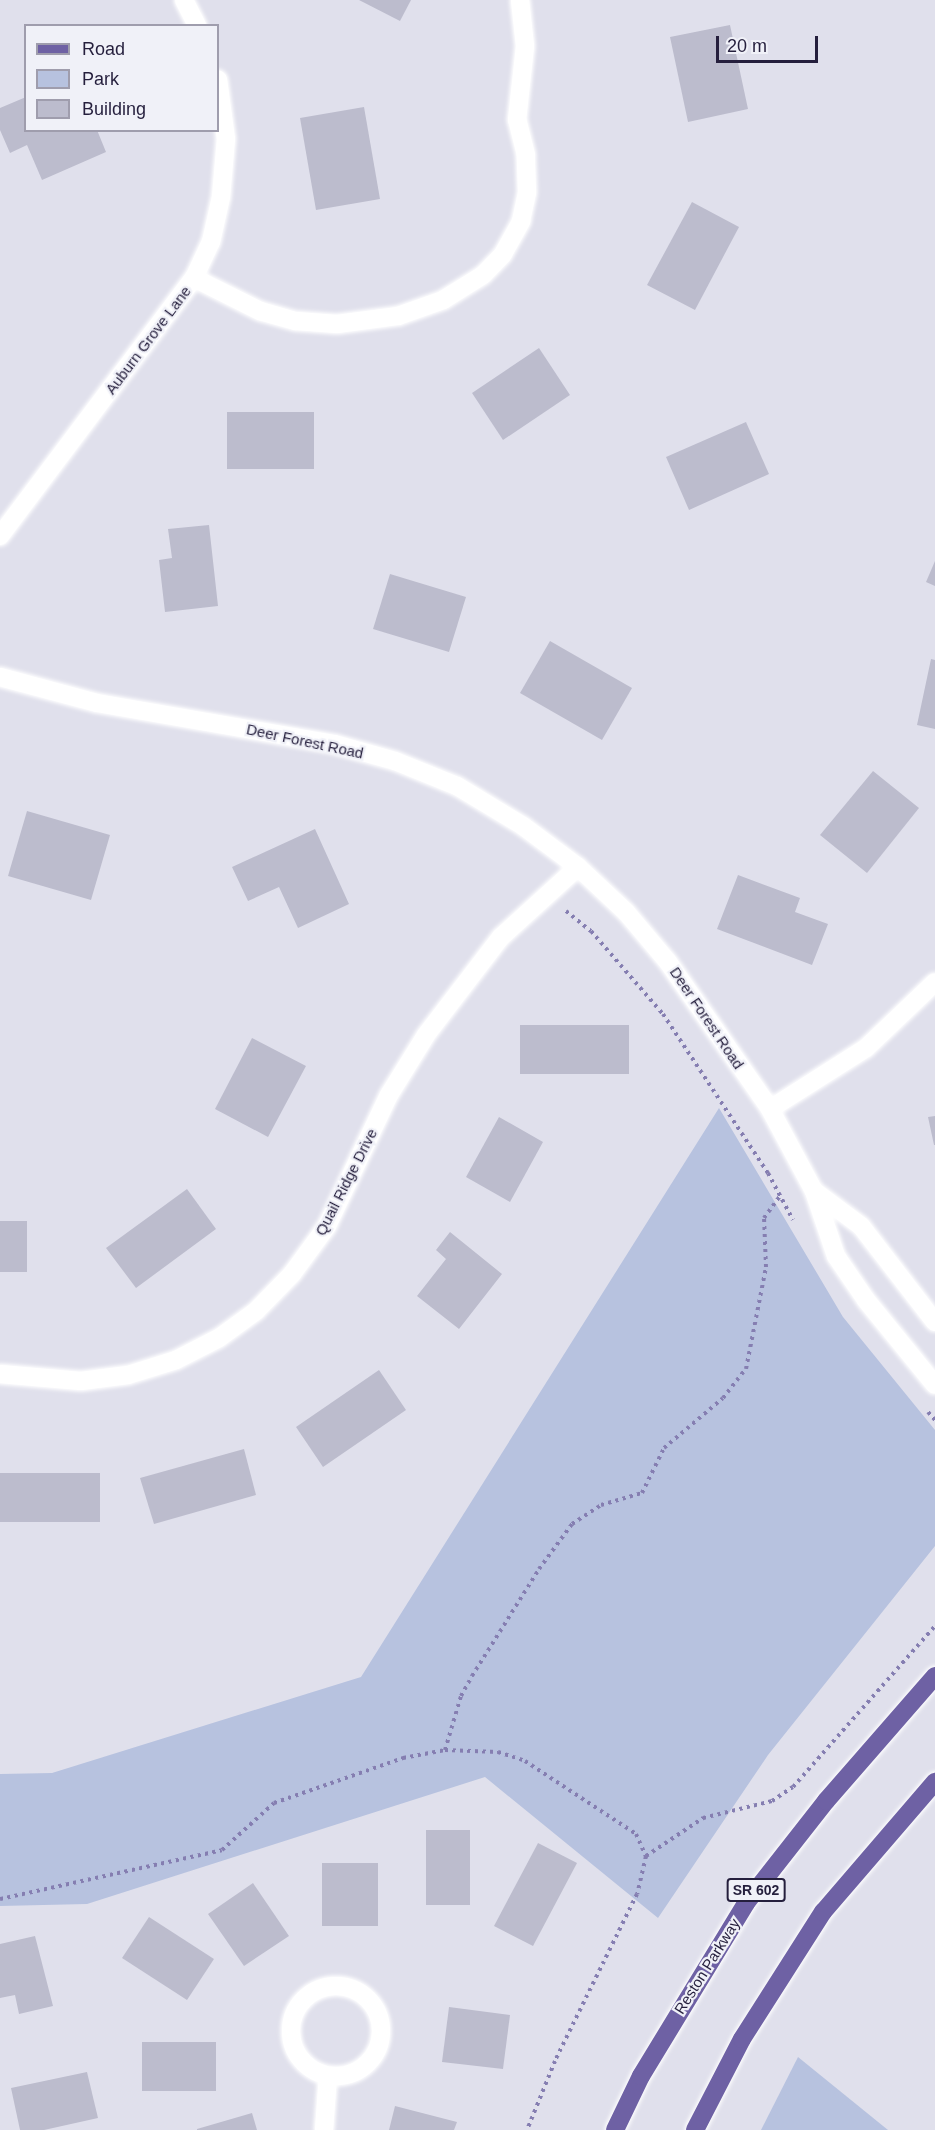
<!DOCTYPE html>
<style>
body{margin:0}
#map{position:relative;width:935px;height:2130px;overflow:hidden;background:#e0e0ec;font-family:Arial,sans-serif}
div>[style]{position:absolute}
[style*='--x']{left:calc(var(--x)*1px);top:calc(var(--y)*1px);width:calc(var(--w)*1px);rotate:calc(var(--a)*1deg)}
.green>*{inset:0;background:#b7c2df}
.building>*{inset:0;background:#bcbccd}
.path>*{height:4px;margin-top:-2px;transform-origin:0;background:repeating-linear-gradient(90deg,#857eb1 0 3px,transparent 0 7.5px)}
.roads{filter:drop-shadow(0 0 2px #fff) drop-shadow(0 0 2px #fff)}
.minor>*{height:18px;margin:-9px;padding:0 9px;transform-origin:9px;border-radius:9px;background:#fff}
.minor>.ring{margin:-9px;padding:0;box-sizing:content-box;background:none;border:18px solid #fff;border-radius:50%}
.major>*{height:18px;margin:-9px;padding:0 9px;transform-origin:9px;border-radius:9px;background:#6e61a4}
span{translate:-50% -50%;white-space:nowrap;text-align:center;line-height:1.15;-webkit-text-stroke:4.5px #f0f1f8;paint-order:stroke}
.shield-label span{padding:2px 4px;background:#f0f1f8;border:2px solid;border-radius:4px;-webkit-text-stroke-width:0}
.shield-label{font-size:14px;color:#251f3d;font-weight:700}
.street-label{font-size:15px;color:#251f3d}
.legend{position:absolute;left:24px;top:24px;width:195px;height:108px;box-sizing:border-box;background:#f0f1f8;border:2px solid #9f9dad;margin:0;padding:8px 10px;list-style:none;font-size:18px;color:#251f3d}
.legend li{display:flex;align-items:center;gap:12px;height:30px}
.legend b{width:30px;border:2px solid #9f9dad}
.scale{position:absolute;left:716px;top:36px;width:102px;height:27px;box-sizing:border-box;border:3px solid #251f3d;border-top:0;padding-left:8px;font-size:18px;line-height:21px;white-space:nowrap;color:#251f3d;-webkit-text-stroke:4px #f0f1f8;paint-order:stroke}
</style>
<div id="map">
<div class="green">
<div style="clip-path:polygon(719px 1108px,843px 1317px,935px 1430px,935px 1546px,768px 1755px,658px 1918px,485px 1777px,87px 1904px,0 1906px,0 1774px,52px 1773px,361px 1677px)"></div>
<div style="clip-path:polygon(798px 2057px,888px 2130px,761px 2130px)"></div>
</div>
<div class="building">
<div style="clip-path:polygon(359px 0,411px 0,400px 21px)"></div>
<div style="clip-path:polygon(730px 25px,748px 109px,688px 122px,670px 37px)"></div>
<div style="clip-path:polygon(26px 97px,26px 130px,97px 130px,106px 152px,42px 180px,27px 145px,10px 153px,0 130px,0 108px)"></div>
<div style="clip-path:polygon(364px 107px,380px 199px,316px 210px,300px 118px)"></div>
<div style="clip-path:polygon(692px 202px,739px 227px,695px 310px,647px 285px)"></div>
<div style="clip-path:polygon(539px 348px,570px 395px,503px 440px,472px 393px)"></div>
<div style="clip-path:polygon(227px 412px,314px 412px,314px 469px,227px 469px)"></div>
<div style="clip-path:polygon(746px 422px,769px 474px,689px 510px,666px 457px)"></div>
<div style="clip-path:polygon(209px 525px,218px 606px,165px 612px,159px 560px,172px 558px,168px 529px)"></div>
<div style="clip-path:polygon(935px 561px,935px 586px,926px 582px)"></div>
<div style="clip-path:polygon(390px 574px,466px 597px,449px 652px,373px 629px)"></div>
<div style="clip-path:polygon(550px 641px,632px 688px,602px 740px,520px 693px)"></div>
<div style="clip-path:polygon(931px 659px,935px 660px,935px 729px,917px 725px)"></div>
<div style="clip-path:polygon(873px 771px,919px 808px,867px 873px,820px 835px)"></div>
<div style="clip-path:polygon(27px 811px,110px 835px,91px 900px,8px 876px)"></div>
<div style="clip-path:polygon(315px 829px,349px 904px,298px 928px,279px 887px,248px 901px,232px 867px)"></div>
<div style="clip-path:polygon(738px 875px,800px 898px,795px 912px,828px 924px,812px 965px,717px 929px)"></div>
<div style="clip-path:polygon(520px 1025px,629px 1025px,629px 1074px,520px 1074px)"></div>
<div style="clip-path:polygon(252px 1038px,306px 1066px,268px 1137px,215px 1109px)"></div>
<div style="clip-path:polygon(935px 1116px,935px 1145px,934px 1145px,928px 1117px)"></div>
<div style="clip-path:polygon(499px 1117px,543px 1142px,510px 1202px,466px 1177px)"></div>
<div style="clip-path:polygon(187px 1189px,216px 1229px,136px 1288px,106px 1248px)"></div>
<div style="clip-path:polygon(0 1221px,27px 1221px,27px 1272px,0 1272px)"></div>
<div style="clip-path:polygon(450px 1232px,502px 1274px,459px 1329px,417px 1296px,446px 1259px,436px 1250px)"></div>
<div style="clip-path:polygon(379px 1370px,406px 1410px,323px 1467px,296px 1427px)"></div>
<div style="clip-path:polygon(244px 1449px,256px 1495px,154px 1524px,140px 1478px)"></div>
<div style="clip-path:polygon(0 1473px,100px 1473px,100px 1522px,0 1522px)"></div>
<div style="clip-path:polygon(426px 1830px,470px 1830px,470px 1905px,426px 1905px)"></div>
<div style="clip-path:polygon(538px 1843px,577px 1863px,533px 1946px,494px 1926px)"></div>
<div style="clip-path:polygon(322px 1863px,378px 1863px,378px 1926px,322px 1926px)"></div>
<div style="clip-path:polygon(253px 1883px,289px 1936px,244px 1966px,208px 1914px)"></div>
<div style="clip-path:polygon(149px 1917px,214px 1959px,187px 2000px,122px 1958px)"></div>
<div style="clip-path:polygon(35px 1936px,53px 2006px,19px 2014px,15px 1995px,0 1998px,0 1944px)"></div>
<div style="clip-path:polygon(449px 2007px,510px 2015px,503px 2069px,442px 2062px)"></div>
<div style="clip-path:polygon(142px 2042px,216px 2042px,216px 2091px,142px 2091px)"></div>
<div style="clip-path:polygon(87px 2072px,98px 2118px,44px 2130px,20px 2130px,11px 2088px)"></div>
<div style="clip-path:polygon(395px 2106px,457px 2122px,454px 2130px,389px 2130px)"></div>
<div style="clip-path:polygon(252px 2113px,257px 2130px,197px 2130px,197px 2129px)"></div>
</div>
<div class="path">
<div style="--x:566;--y:911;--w:32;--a:39"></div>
<div style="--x:591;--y:931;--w:110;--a:49.1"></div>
<div style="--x:663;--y:1014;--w:191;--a:56.6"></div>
<div style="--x:768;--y:1173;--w:53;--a:62"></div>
<div style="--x:928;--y:1412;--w:11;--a:49"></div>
<div style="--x:445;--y:1750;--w:56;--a:-73.5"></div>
<div style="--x:461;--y:1696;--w:23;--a:-61"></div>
<div style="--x:472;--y:1676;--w:126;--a:-57.9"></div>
<div style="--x:539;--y:1569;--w:56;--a:-53.7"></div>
<div style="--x:572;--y:1524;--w:35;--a:-33"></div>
<div style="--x:601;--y:1505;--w:43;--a:-16.3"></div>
<div style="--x:642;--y:1493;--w:50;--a:-63.9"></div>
<div style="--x:664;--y:1448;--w:77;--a:-40.3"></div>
<div style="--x:723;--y:1398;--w:37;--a:-52"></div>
<div style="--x:746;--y:1369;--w:104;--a:-78.9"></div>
<div style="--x:766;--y:1267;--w:49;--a:-92.3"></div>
<div style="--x:764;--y:1218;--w:27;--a:-54"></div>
<div style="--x:646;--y:1856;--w:69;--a:-33.7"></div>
<div style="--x:703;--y:1818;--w:71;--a:-13.8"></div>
<div style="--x:772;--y:1801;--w:25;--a:-34"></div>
<div style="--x:793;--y:1787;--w:215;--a:-48.6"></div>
<div style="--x:0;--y:1899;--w:227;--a:-12.4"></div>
<div style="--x:222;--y:1850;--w:70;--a:-42.1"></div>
<div style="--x:274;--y:1803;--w:137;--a:-19.2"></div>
<div style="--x:403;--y:1758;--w:43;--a:-10.8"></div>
<div style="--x:445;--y:1750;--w:53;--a:2.2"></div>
<div style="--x:498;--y:1752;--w:28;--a:18"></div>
<div style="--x:525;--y:1761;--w:133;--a:33.3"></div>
<div style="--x:636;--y:1834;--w:24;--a:66"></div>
<div style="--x:646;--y:1856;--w:39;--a:103"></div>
<div style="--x:637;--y:1894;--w:186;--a:116.2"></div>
<div style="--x:555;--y:2061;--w:74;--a:112.1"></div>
</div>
<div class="roads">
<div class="minor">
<div style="--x:184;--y:0;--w:29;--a:63"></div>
<div style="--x:194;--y:278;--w:74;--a:26.6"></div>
<div style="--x:260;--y:311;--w:37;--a:16"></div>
<div style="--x:296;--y:321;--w:41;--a:4.2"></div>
<div style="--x:337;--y:324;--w:62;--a:-7.5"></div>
<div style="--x:398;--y:316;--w:48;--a:-19.6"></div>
<div style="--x:443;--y:300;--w:47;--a:-32"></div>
<div style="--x:483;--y:275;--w:29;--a:-46"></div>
<div style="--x:503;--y:254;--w:38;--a:-61"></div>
<div style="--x:521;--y:221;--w:30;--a:-78"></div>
<div style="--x:527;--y:192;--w:37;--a:-92"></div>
<div style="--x:526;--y:155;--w:36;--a:-104"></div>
<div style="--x:517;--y:120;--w:74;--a:-83.8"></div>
<div style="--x:525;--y:46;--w:46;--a:-96.2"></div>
<div style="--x:0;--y:536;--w:323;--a:-53.1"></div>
<div style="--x:194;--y:278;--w:40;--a:-65"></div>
<div style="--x:211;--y:242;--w:46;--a:-77.5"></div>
<div style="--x:221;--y:197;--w:58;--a:-85.1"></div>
<div style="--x:226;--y:139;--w:60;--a:-97.7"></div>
<div style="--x:0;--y:677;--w:100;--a:15"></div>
<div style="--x:97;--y:703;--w:241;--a:9.8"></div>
<div style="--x:334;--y:744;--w:63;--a:15.6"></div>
<div style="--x:395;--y:761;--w:67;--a:22"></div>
<div style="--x:457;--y:786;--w:77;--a:31.2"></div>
<div style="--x:523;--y:826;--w:69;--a:36.7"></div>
<div style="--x:578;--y:867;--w:66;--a:43.2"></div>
<div style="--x:626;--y:912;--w:65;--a:50"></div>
<div style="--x:668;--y:962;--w:179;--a:55.2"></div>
<div style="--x:770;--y:1109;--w:93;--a:61.8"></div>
<div style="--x:814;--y:1191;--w:69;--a:71.3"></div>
<div style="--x:836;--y:1256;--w:53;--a:55.7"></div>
<div style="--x:866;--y:1300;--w:109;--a:50.9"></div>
<div style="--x:770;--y:1109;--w:114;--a:-32.4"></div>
<div style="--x:866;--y:1048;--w:95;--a:-43.7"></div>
<div style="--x:814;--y:1191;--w:59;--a:36.7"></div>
<div style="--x:861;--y:1226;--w:121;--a:52.4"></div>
<div style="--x:0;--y:1374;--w:81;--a:4.9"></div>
<div style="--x:81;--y:1381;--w:47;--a:-7.3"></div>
<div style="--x:128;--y:1375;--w:50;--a:-17.4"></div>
<div style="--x:176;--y:1360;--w:48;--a:-27.1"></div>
<div style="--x:219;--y:1338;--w:46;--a:-36.1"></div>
<div style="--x:256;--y:1311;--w:52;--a:-45.8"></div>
<div style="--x:292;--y:1274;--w:59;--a:-53.9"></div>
<div style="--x:327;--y:1226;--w:145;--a:-64.7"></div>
<div style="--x:389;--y:1095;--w:70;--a:-58.3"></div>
<div style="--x:426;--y:1035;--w:123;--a:-52.6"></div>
<div style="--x:501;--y:937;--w:104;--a:-42.3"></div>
<div class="ring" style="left:291px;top:1986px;width:72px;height:72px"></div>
<div style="--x:324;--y:2130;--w:54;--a:-85.8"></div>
</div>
<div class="major">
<div style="--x:615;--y:2130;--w:60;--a:-64.3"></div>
<div style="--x:641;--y:2076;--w:202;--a:-58.7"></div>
<div style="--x:746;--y:1903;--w:130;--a:-51.9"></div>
<div style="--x:826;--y:1801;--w:166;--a:-48.9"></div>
<div style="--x:695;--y:2130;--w:102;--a:-62.7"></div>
<div style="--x:742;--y:2039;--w:151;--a:-57.5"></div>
<div style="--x:823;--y:1912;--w:172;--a:-49.3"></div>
</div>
</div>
<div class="shield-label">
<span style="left:756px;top:1890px">SR 602</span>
</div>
<div class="street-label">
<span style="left:148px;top:340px;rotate:-53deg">Auburn Grove Lane</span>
<span style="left:305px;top:741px;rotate:12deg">Deer Forest Road</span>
<span style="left:707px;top:1018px;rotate:56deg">Deer Forest Road</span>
<span style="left:346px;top:1182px;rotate:-63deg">Quail Ridge Drive</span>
<span style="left:707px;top:1966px;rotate:-58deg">Reston Parkway</span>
</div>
<ul class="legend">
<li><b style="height:8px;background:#6e61a4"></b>Road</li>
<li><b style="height:16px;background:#b7c2df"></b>Park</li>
<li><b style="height:16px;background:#bcbccd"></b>Building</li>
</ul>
<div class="scale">20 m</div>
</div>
